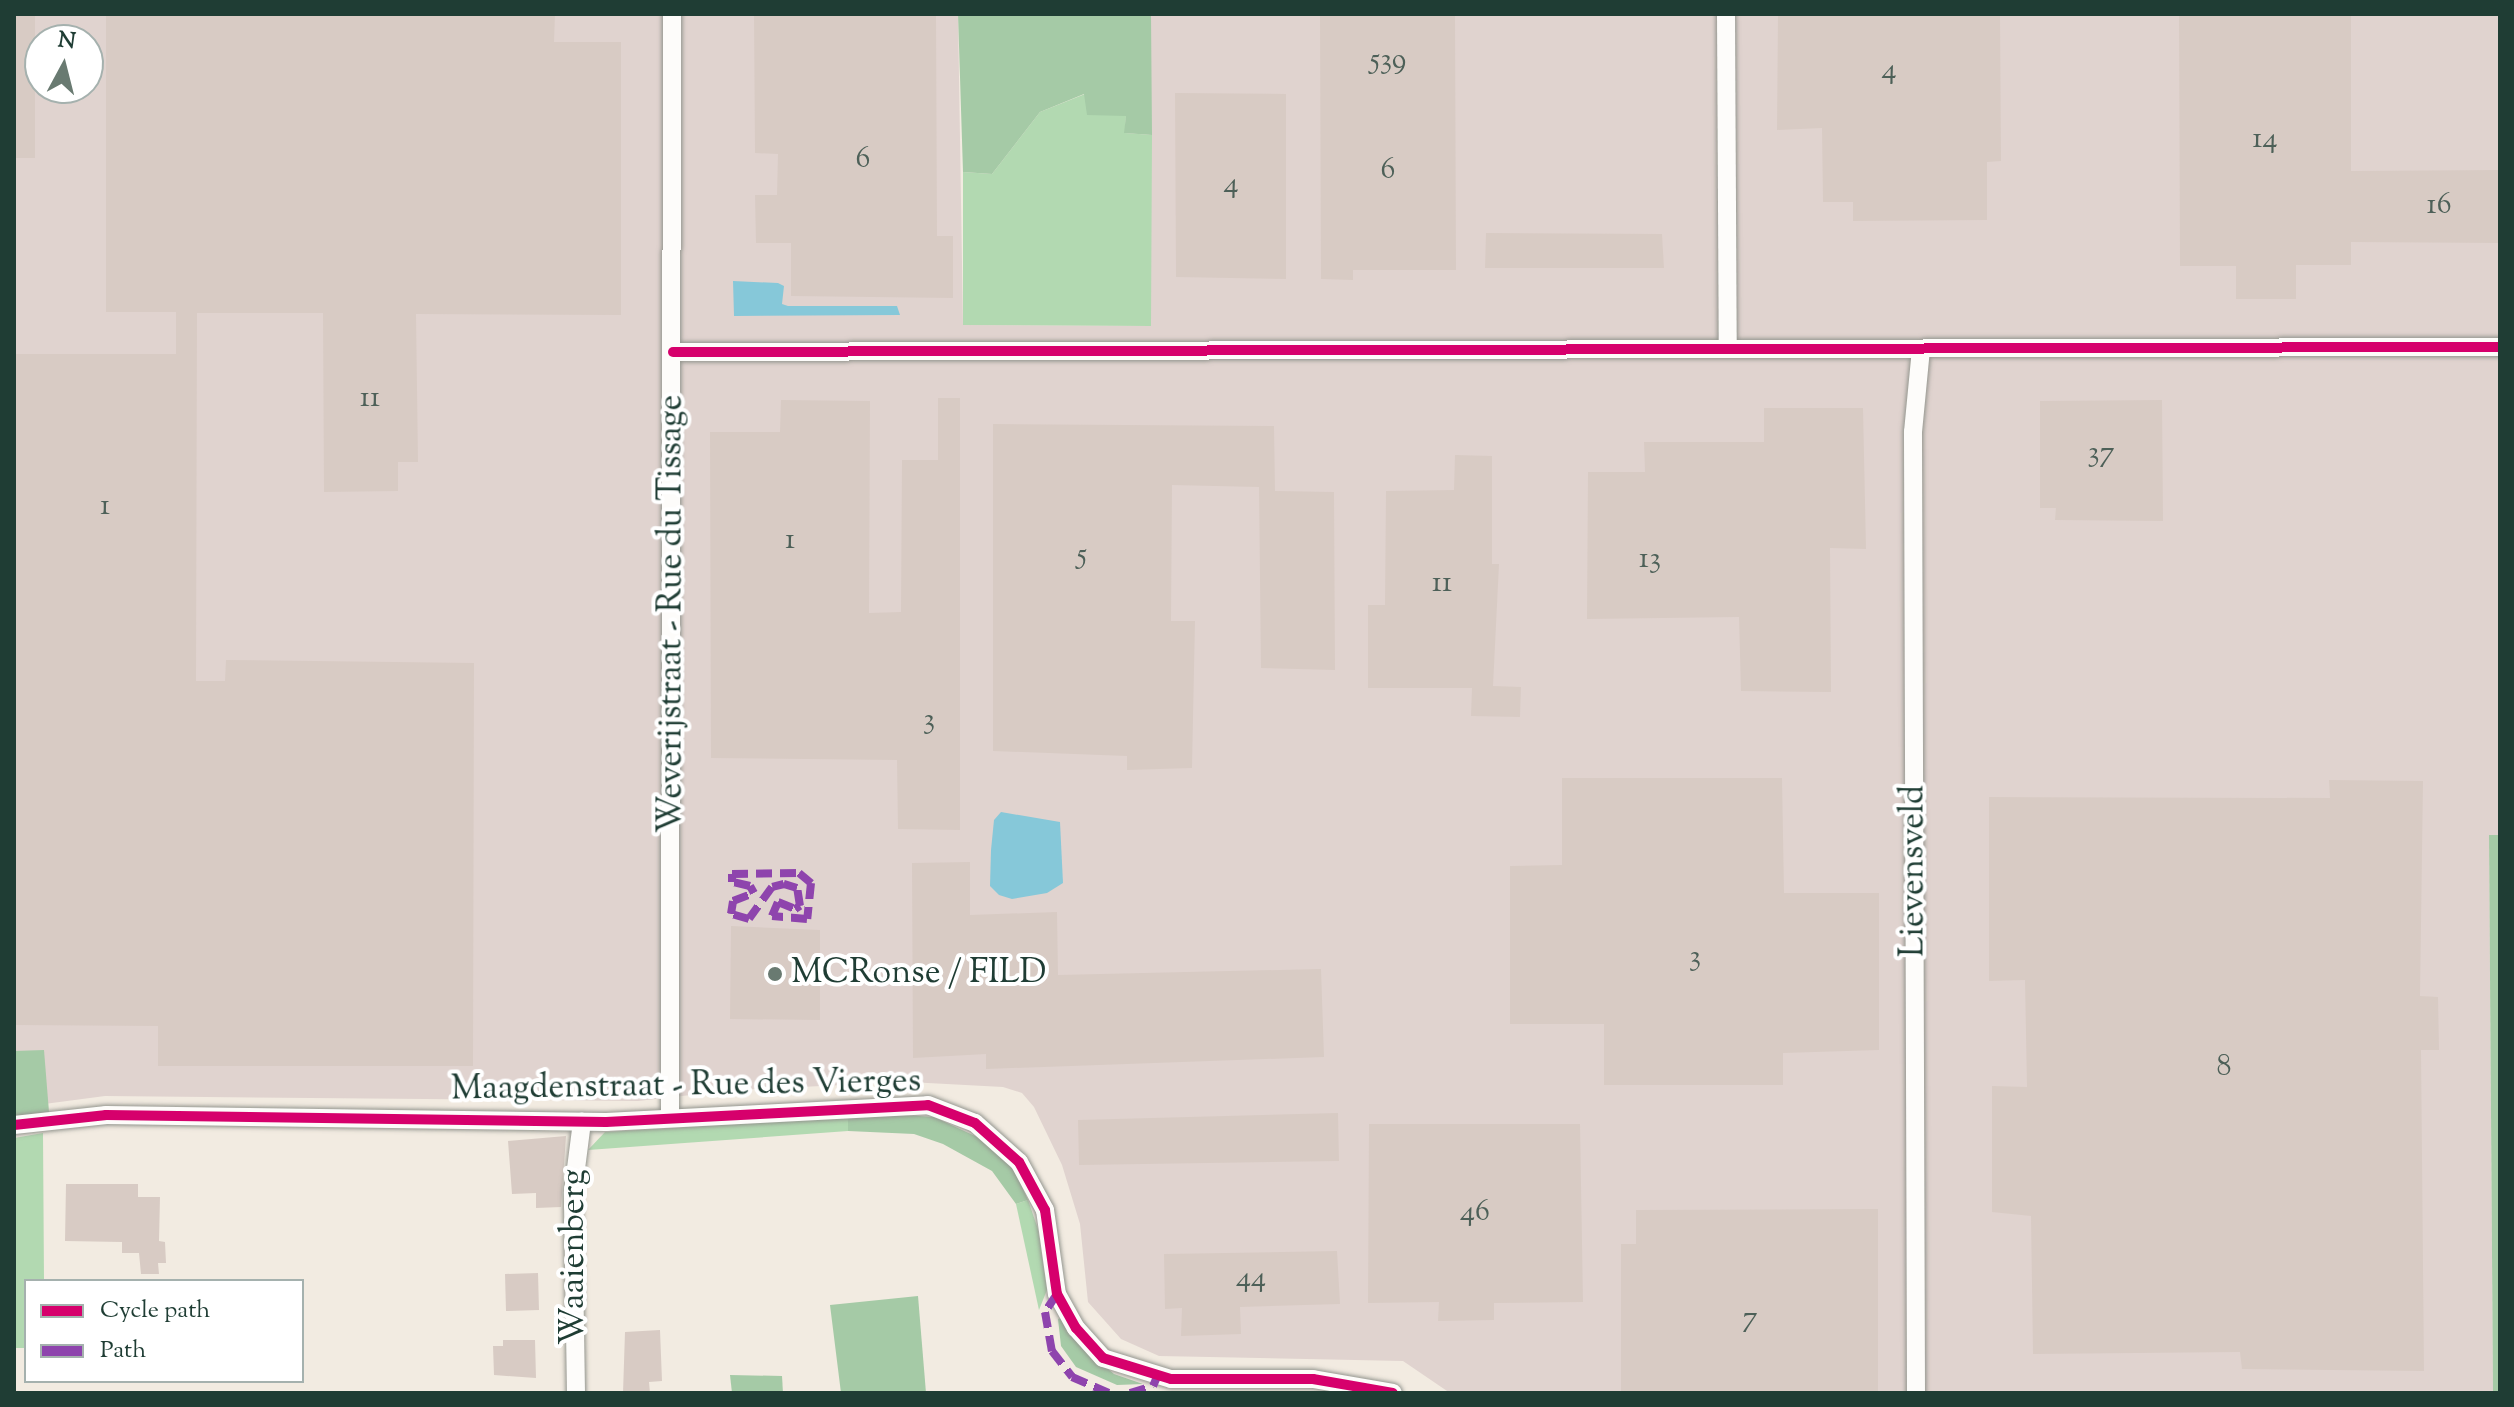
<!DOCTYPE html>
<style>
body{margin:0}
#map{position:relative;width:2514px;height:1407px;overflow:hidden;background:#f2ebe1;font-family:"Sorts Mill Goudy",serif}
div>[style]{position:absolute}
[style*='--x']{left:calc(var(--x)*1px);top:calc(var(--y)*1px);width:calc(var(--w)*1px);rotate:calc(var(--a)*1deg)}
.industrial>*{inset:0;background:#e0d3cf}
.green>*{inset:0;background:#b2d9b1}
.forest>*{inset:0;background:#a5caa6}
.water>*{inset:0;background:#86c8d9}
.building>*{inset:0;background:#d8cbc4}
.roads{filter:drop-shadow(0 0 2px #94968f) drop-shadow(0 0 2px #94968f)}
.minor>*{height:18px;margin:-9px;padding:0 9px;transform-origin:9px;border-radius:9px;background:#fdfcfa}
.quiet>*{height:8px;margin-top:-4px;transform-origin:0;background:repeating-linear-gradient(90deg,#8e44ad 0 16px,transparent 0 24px)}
.cycleway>*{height:10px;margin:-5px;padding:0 5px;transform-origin:5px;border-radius:5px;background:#d6006c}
.dots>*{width:22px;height:22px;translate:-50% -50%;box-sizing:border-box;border:4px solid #fff;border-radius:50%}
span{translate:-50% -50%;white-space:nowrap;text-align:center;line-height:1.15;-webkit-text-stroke:8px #fff;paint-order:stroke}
.number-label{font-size:30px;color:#4d6058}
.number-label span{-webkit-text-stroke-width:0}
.street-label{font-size:34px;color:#1f3d34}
.poi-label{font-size:34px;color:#1f3d34}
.left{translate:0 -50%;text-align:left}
.frame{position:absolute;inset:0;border:16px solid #1f3d34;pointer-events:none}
.legend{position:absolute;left:24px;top:1279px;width:280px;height:104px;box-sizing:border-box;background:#fff;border:2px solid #a5b1ae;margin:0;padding:10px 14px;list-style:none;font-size:24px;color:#1f3d34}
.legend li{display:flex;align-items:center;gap:16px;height:40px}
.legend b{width:40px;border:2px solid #a5b1ae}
.north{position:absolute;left:24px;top:24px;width:80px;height:80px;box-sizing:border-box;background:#fff;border:2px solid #a5b1ae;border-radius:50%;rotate:7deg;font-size:22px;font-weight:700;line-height:32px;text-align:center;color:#1f3d34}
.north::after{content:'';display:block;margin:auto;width:28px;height:36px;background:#697a71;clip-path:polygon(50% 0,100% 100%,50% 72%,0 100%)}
</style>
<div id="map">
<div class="industrial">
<div style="clip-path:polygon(evenodd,14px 14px,958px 14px,963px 325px,1151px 326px,1151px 14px,2500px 14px,2500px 835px,2489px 835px,2493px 1393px,1450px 1393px,1403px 1361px,1159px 1356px,1121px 1339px,1088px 1302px,1080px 1224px,1062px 1165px,1034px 1107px,1022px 1093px,1003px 1087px,909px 1082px,735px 1090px,638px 1101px,105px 1096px,14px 1108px,14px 14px,40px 40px,88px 40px,88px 88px,40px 88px,40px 40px)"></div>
</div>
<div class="green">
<div style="clip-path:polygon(1085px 94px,1126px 116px,1125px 133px,1152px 135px,1151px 326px,963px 325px,963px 172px,992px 174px,1040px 112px)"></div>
<div style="clip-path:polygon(848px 1117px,848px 1131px,588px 1150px,605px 1132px)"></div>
<div style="clip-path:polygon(43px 1133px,44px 1281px,26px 1281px,26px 1348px,14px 1348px,14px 1138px)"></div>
<div style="clip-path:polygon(1028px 1200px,1038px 1229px,1047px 1290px,1039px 1310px,1016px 1204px)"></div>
</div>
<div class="forest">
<div style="clip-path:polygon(958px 14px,1151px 14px,1152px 135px,1124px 133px,1126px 116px,1087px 115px,1084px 94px,1040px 112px,992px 174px,963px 172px)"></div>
<div style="clip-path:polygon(2489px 835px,2500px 835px,2500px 1393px,2493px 1393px)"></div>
<div style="clip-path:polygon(44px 1050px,49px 1112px,14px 1117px,14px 1051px)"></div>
<div style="clip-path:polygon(905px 1115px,934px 1117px,986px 1141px,1011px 1163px,1028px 1200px,1016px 1204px,992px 1171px,943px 1144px,914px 1134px,848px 1131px,848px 1117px)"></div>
<div style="clip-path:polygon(918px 1296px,926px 1393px,841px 1393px,830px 1305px)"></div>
<div style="clip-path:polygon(1063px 1317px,1095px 1358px,1114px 1374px,1143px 1384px,1117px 1385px,1076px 1367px,1061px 1346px,1058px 1319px)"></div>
<div style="clip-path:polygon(730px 1375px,782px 1376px,783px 1393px,732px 1393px)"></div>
</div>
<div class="water">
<div style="clip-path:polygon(733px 281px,778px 283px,784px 286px,782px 304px,788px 306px,897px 306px,900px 315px,734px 316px)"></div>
<div style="clip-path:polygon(1001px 812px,1060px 822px,1063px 883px,1047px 893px,1012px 899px,999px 895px,990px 886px,991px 850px,994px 820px)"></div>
</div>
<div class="building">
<div style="clip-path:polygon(14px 14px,35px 14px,35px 158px,14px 158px)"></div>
<div style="clip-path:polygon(106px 14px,555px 14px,554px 42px,621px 42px,621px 315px,416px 314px,418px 462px,398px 462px,398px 491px,324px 492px,323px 313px,197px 313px,196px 681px,225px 681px,226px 660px,474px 663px,473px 1066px,158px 1066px,158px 1026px,14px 1025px,14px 354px,176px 354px,176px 312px,106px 312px)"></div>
<div style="clip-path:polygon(754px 14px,936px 14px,937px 236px,953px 236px,953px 298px,791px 296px,791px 243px,756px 243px,755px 195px,777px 195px,778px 154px,755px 153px)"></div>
<div style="clip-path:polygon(1320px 14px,1455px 14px,1456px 270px,1353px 270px,1353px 280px,1321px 279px)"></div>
<div style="clip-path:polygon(1778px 14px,2000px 14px,2001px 161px,1987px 162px,1987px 220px,1853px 221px,1853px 202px,1823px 202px,1822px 128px,1777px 130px)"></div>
<div style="clip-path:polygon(2179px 14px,2351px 14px,2351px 171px,2500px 170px,2500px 243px,2351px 242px,2351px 265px,2296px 265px,2296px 299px,2236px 299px,2236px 266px,2180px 266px)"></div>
<div style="clip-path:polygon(1175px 93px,1286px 94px,1286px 279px,1176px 277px)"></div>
<div style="clip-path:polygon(1486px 233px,1662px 234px,1664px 268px,1485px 268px)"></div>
<div style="clip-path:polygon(938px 398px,960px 398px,960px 830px,898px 829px,897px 760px,711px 758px,710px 432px,780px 432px,781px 400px,870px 401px,869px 613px,901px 612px,902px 460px,938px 460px)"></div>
<div style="clip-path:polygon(2162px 400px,2163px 521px,2055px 520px,2056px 508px,2040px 508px,2040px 401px)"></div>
<div style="clip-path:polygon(1764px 408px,1863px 408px,1866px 549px,1830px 548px,1831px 692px,1741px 691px,1739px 617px,1587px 619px,1588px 472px,1645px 472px,1644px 442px,1764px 442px)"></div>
<div style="clip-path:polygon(993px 424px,1274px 426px,1275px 491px,1334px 492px,1335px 670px,1261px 668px,1259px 487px,1172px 485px,1171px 621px,1195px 621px,1192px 768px,1127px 770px,1127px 756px,993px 751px)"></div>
<div style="clip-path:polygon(1455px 455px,1492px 456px,1492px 564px,1499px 564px,1493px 686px,1521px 687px,1520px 717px,1471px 716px,1472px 688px,1368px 688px,1368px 605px,1385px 605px,1386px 491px,1454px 490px)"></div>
<div style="clip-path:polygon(1562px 778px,1782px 778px,1784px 893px,1879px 893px,1879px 1050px,1783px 1053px,1783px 1085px,1604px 1085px,1604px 1024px,1510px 1024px,1510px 866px,1562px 865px)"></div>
<div style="clip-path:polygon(2329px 780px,2423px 781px,2420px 996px,2438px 997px,2439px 1050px,2421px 1050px,2424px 1371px,2242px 1369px,2240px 1352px,2033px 1354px,2031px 1216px,1992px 1212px,1992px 1086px,2027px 1087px,2025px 980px,1989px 981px,1989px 797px,2330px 798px)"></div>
<div style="clip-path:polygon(970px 862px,970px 915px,1057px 912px,1058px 975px,1321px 969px,1324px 1057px,986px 1069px,986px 1054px,913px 1058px,912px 863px)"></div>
<div style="clip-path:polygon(731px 926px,820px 930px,820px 1020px,730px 1019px)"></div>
<div style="clip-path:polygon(1338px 1113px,1339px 1161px,1079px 1165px,1078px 1120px)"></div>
<div style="clip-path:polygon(1369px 1124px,1580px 1124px,1583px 1302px,1494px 1303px,1494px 1320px,1438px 1321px,1439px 1302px,1368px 1303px)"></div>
<div style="clip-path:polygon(566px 1136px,561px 1207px,536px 1208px,536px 1193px,512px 1194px,508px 1141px)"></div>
<div style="clip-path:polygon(66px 1184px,138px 1184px,138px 1197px,160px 1197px,159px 1241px,165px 1242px,166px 1263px,158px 1263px,159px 1274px,141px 1274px,139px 1253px,122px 1253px,122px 1242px,65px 1241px)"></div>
<div style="clip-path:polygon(1878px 1209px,1878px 1393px,1621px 1393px,1621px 1244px,1636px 1244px,1636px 1210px)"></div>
<div style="clip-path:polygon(1337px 1251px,1340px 1304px,1240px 1307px,1241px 1334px,1181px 1336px,1182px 1308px,1165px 1309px,1164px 1254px)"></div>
<div style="clip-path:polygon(538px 1273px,539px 1310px,506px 1311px,505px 1274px)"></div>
<div style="clip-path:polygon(660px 1330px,662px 1381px,649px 1382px,650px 1393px,623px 1393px,625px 1332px)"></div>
<div style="clip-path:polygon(503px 1340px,535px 1340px,536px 1378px,494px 1375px,493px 1346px,503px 1346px)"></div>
</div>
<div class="roads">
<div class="minor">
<div style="--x:1726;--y:14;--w:332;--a:89.7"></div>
<div style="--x:673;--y:352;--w:1827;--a:-0.16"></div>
<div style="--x:670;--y:1118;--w:1104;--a:-89.9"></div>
<div style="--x:14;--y:1125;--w:93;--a:-6.2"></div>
<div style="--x:106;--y:1115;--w:500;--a:0.8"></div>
<div style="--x:606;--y:1122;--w:322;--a:-3"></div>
<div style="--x:928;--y:1105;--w:50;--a:21"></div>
<div style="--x:975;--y:1123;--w:59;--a:41.6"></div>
<div style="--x:1019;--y:1162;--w:55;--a:61.6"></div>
<div style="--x:1045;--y:1210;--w:85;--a:81.9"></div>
<div style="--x:1057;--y:1294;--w:39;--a:61"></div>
<div style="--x:1076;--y:1328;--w:40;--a:48"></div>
<div style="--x:1103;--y:1358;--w:71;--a:17.2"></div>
<div style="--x:1171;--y:1379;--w:142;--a:0"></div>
<div style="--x:1313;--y:1379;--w:81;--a:9.9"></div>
<div style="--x:576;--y:1393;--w:201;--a:-90.9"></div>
<div style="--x:573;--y:1192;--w:71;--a:-82.7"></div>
<div style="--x:1916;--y:1393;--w:961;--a:-90.18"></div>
<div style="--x:1913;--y:432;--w:83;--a:-84.5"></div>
</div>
</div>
<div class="quiet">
<div style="--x:799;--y:873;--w:16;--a:40"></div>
<div style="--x:811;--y:883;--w:36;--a:96"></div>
<div style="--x:807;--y:919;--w:35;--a:-175"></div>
<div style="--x:772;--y:916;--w:15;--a:-67"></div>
<div style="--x:778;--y:902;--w:18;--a:22"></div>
<div style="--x:795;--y:909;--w:6;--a:-31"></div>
<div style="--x:800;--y:906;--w:18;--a:-99"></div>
<div style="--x:797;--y:888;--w:14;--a:-163"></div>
<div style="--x:784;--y:884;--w:12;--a:166"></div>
<div style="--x:772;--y:887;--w:39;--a:126"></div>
<div style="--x:749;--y:919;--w:19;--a:-164"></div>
<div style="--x:731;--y:914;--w:13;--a:-81"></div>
<div style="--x:733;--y:901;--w:22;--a:-21"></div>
<div style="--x:754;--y:893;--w:8;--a:-120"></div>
<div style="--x:750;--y:886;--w:18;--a:-167"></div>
<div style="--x:732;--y:882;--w:8;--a:-90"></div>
<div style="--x:732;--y:874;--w:67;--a:-0.9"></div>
<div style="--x:1057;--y:1294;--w:22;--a:124"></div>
<div style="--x:1045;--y:1312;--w:40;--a:80"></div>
<div style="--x:1052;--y:1351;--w:33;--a:52"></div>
<div style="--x:1072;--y:1377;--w:40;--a:23.4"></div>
<div style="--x:1130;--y:1393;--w:24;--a:-17"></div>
<div style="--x:1153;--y:1386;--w:10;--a:-66"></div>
</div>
<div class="cycleway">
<div style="--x:673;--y:352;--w:1827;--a:-0.16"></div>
<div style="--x:14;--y:1125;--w:93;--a:-6.2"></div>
<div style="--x:106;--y:1115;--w:500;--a:0.8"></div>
<div style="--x:606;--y:1122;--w:322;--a:-3"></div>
<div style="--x:928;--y:1105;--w:50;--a:21"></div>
<div style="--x:975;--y:1123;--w:59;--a:41.6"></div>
<div style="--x:1019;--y:1162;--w:55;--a:61.6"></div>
<div style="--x:1045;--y:1210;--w:85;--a:81.9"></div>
<div style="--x:1057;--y:1294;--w:39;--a:61"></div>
<div style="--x:1076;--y:1328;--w:40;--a:48"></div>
<div style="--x:1103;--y:1358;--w:71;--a:17.2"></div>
<div style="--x:1171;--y:1379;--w:142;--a:0"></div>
<div style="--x:1313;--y:1379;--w:81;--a:9.9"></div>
</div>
<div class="dots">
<div style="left:775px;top:974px;background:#697a71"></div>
</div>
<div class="number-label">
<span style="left:1388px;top:61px">539</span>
<span style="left:1889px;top:71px">4</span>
<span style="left:2265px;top:140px">14</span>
<span style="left:863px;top:160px">6</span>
<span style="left:1388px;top:171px">6</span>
<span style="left:1231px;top:185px">4</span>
<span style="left:2439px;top:206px">16</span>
<span style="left:370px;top:399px">11</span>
<span style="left:2101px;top:454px">37</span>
<span style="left:105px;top:507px">1</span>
<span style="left:790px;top:541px">1</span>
<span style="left:1082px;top:556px">5</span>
<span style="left:1650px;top:560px">13</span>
<span style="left:1442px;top:584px">11</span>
<span style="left:929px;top:721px">3</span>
<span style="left:1695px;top:958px">3</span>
<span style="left:2224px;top:1068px">8</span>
<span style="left:1475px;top:1213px">46</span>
<span style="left:1251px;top:1279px">44</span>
<span style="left:1750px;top:1319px">7</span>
</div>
<div class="street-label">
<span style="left:672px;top:614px;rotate:-90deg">Weverijstraat - Rue du Tissage</span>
<span style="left:1914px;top:871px;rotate:-90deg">Lievensveld</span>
<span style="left:686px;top:1086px;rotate:-1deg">Maagdenstraat - Rue des Vierges</span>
<span style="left:575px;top:1257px;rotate:-90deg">Waaienberg</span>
</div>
<div class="poi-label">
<span class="left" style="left:791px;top:974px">MCRonse / FILD</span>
</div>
<div class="frame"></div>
<ul class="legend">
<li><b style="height:10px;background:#d6006c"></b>Cycle path</li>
<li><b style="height:10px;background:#8e44ad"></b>Path</li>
</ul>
<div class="north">N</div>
</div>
